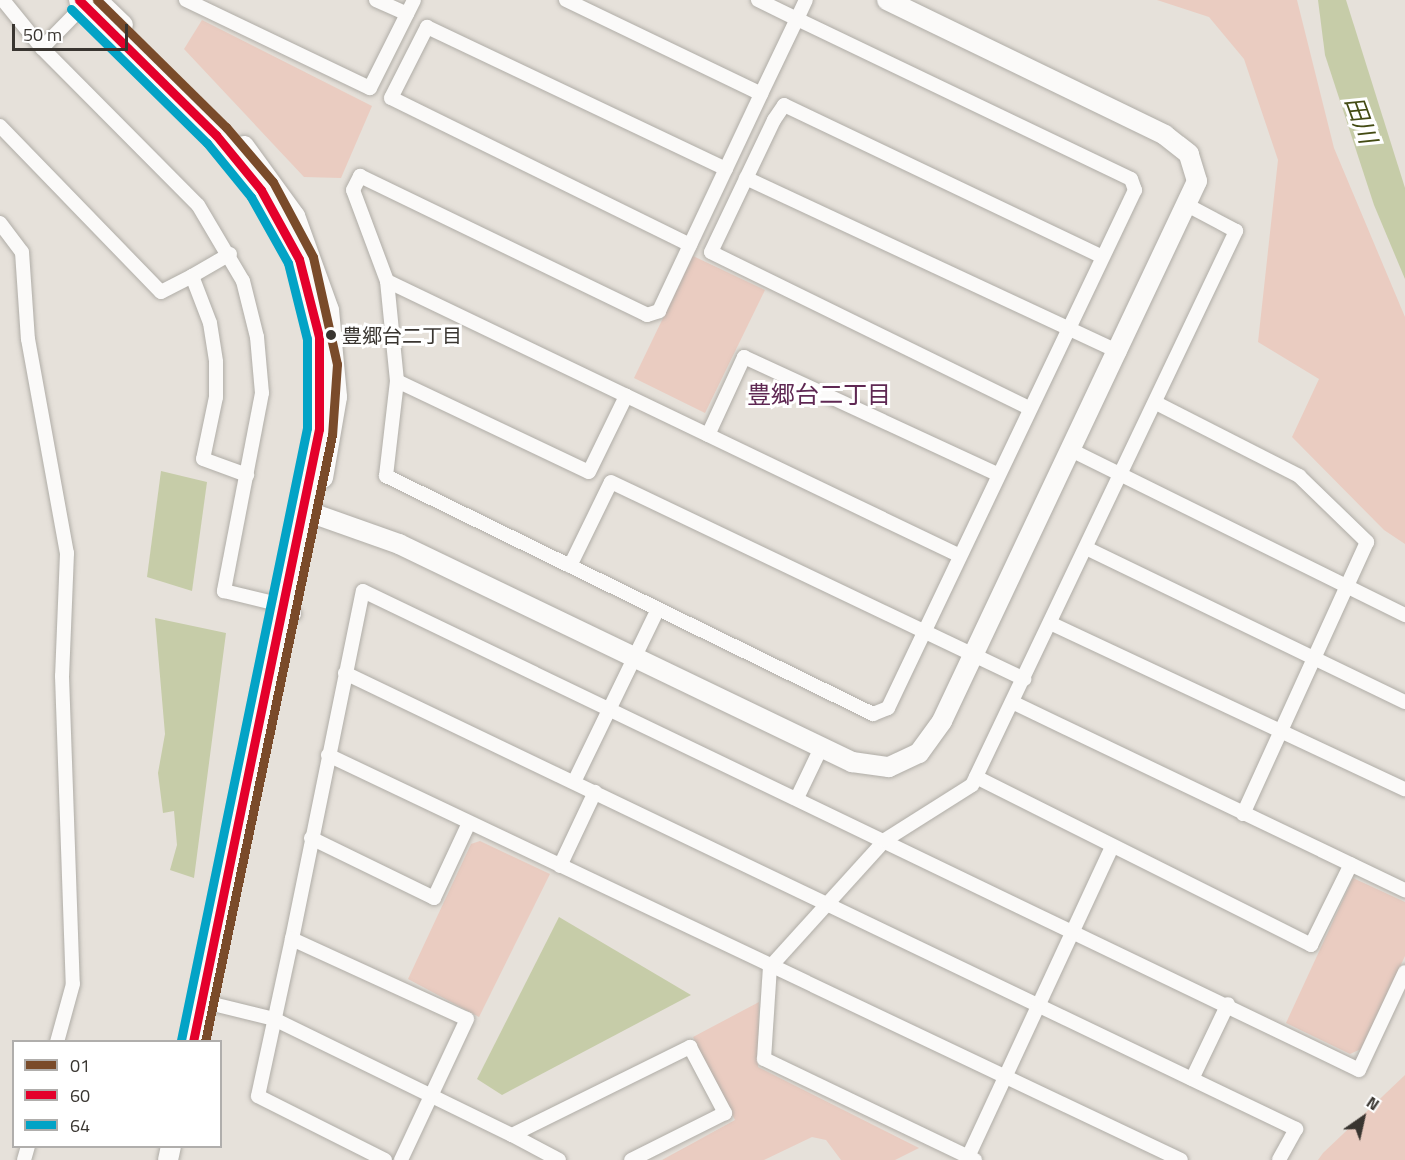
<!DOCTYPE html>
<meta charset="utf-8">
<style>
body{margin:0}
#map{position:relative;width:1405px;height:1160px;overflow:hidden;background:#e6e1da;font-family:"Titillium Web","Noto Sans JP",sans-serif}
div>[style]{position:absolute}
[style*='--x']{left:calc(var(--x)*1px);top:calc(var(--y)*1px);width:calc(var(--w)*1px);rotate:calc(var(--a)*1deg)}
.green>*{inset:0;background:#eaccc1}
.water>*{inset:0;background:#c6cca8}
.roads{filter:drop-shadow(0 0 2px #b0ada7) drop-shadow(0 0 2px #b0ada7)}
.street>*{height:14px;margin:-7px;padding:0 7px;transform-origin:7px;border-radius:7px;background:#fbfaf9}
.secondary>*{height:20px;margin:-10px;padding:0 10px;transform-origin:10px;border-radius:10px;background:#fbfaf9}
.bus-1>*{height:9px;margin:-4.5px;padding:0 4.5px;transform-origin:4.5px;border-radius:4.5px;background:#7a4b2a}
.bus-2>*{height:9px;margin:-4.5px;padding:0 4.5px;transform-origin:4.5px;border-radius:4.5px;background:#e4002b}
.bus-3>*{height:9px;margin:-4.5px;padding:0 4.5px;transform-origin:4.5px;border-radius:4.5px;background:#03a3c6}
.dots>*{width:16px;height:16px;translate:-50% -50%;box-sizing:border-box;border:3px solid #fff;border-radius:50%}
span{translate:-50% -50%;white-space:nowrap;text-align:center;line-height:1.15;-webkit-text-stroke:6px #fff;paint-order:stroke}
.bus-label{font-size:20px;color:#393530}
.left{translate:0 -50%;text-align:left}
.water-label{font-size:24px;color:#434b13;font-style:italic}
.neighbourhood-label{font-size:24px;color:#5f2853}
.legend{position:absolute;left:12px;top:1040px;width:210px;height:108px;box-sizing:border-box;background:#fff;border:2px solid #b0aeac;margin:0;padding:8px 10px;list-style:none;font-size:18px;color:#393530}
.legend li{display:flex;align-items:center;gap:12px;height:30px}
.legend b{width:30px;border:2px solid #b0aeac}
.north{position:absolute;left:1333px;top:1088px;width:60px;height:60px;-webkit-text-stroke:4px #fff;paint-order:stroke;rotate:34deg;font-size:16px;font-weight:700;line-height:24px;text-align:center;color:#393530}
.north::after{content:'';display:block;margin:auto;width:21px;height:27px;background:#393530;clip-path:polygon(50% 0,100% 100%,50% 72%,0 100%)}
.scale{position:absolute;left:12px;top:24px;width:116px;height:27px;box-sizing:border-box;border:3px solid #393530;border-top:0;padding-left:8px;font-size:18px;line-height:21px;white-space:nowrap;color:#393530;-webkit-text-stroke:4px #fff;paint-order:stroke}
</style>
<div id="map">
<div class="green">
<div style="clip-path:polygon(1157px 0,1297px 0,1334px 148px,1405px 317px,1405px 544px,1384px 530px,1292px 437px,1319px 379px,1258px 342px,1278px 160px,1244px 59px,1209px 17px)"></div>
<div style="clip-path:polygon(202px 20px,372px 106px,341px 178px,304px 177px,184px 49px)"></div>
<div style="clip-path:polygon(693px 256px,765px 290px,705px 413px,634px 378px)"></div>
<div style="clip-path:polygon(480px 841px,550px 874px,479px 1017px,408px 979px,471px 844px)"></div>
<div style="clip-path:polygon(1353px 878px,1405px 902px,1405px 956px,1361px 1049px,1350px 1054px,1286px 1023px)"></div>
<div style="clip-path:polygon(759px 1002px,758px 1067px,919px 1148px,895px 1160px,841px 1160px,826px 1140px,812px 1137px,764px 1160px,662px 1160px,735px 1120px,693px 1037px)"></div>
<div style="clip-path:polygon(1405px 1075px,1405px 1160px,1318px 1160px,1323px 1153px)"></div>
</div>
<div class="water">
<div style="clip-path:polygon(1318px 0,1346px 0,1405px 188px,1405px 279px,1374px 205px,1325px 55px)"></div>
<div style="clip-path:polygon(161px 471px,207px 482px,192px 591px,147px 577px)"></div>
<div style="clip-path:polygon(155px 618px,226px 633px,194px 878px,170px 870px,177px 845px,174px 811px,163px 813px,158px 773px,165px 734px)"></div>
<div style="clip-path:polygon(559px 917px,691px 995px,502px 1095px,477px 1079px)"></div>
</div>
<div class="roads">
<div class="street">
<div style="--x:3;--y:0;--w:62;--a:50.9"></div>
<div style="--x:42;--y:48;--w:221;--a:45.2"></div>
<div style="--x:198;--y:205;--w:88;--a:59.4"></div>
<div style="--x:243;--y:281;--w:58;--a:76"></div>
<div style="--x:257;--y:337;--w:56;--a:84.9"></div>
<div style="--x:262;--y:393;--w:202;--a:100.9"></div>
<div style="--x:224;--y:591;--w:60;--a:13.6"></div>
<div style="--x:282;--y:605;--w:15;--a:37"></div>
<div style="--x:186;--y:0;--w:204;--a:25.6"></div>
<div style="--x:370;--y:88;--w:98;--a:-63.4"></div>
<div style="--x:376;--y:0;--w:34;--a:24"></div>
<div style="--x:566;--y:0;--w:216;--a:25.7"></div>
<div style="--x:758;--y:0;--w:43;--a:26"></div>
<div style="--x:797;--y:19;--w:370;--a:25.6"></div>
<div style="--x:1131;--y:179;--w:12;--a:70"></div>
<div style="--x:1135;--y:190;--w:574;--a:115.49"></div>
<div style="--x:888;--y:708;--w:16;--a:158"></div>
<div style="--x:873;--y:714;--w:542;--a:-153.95"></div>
<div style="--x:386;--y:476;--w:96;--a:-83.4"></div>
<div style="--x:397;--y:381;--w:100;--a:-95.7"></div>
<div style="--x:387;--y:281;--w:97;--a:-110.5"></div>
<div style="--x:353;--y:190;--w:16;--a:-63"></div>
<div style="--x:360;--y:176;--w:319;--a:25.8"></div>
<div style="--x:647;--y:315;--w:13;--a:-18"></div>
<div style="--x:659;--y:311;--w:240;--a:-64.8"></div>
<div style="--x:761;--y:94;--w:83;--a:-64.4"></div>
<div style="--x:797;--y:19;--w:21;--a:-65"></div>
<div style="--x:42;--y:48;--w:67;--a:-45.6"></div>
<div style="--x:0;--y:126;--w:231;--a:45.9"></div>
<div style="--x:161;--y:292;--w:35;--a:-27"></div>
<div style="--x:746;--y:178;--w:412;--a:25"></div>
<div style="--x:0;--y:223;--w:36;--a:53"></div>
<div style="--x:22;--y:252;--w:87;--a:86.1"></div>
<div style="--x:28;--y:339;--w:218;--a:79.7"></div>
<div style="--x:67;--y:553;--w:123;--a:92.3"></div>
<div style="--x:62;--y:676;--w:308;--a:88"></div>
<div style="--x:73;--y:984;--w:60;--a:105.4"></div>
<div style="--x:690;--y:245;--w:333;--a:-153.8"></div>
<div style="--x:391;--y:98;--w:80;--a:-63.1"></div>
<div style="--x:427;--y:27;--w:331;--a:25.4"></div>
<div style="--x:230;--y:254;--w:44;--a:149.9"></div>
<div style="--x:192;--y:276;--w:50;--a:69"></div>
<div style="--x:210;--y:323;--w:39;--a:81"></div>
<div style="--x:216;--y:362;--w:35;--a:90"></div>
<div style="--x:216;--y:397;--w:63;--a:101.8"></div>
<div style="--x:203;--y:459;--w:47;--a:20"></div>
<div style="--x:387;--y:281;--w:633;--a:25.63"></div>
<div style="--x:397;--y:381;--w:212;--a:25.4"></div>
<div style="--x:589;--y:472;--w:85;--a:-64"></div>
<div style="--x:1156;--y:403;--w:161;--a:27"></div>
<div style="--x:1299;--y:476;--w:95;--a:44.1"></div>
<div style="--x:1367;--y:542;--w:299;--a:114.5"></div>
<div style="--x:1029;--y:408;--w:354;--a:-153.9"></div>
<div style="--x:711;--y:252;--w:146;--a:-64.5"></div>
<div style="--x:774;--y:120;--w:18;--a:-56"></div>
<div style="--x:784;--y:105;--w:352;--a:25.5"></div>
<div style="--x:708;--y:435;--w:86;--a:-65.2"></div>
<div style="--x:744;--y:357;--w:279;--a:24.8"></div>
<div style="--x:1071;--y:450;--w:373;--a:26.3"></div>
<div style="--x:1086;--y:548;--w:354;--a:25.8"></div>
<div style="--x:570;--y:566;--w:93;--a:-64"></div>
<div style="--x:611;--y:482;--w:458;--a:25.5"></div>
<div style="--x:1050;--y:623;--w:392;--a:25.1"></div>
<div style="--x:345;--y:673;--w:1055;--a:25.62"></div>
<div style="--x:1296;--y:1129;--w:35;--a:119"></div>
<div style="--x:1012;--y:702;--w:436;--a:25.6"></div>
<div style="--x:328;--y:755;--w:944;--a:25.4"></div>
<div style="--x:976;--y:777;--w:375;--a:26.6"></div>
<div style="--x:1311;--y:945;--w:90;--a:-63.7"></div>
<div style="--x:574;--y:782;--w:192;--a:-64.1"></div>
<div style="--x:797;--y:798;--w:55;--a:-64.4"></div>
<div style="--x:311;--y:838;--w:137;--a:26"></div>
<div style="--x:434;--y:898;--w:83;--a:-65"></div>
<div style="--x:560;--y:866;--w:82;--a:-64.7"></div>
<div style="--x:292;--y:939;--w:355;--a:-78.5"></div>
<div style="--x:363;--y:591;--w:1105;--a:25.68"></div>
<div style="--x:1359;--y:1070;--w:108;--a:-64.9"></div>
<div style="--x:202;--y:994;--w:15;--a:42"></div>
<div style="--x:213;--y:1004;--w:63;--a:13.8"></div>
<div style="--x:274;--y:1019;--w:265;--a:26"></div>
<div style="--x:1192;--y:1079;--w:83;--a:-64.4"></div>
<div style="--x:968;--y:1157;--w:342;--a:-65.1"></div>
<div style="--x:24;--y:1160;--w:15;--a:-74"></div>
<div style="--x:385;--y:1160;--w:142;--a:-153.3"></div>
<div style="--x:258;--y:1096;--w:161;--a:-77.8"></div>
<div style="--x:292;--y:939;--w:192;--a:24.6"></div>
<div style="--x:467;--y:1019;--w:156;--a:115.1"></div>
<div style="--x:559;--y:1160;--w:53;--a:-152"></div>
<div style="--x:512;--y:1135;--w:199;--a:-26.3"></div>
<div style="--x:690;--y:1047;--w:75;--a:62.1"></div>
<div style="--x:725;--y:1113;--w:105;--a:153.4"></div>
<div style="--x:975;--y:1160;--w:234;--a:-154.4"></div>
<div style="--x:764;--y:1059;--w:92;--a:-86.3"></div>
<div style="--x:770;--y:967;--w:171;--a:-47.8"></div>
<div style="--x:885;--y:840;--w:103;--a:-32.3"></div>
<div style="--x:972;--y:785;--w:614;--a:-64.52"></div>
<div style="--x:1236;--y:231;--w:53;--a:-152"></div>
</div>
<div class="secondary">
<div style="--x:79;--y:0;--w:192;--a:44.6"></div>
<div style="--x:216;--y:135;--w:71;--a:50.7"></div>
<div style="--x:261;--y:190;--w:79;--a:61.2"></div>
<div style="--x:299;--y:259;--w:81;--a:75.6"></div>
<div style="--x:319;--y:337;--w:92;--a:90"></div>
<div style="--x:319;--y:429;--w:626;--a:101.62"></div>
<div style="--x:97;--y:0;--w:36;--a:44"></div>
<div style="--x:244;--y:146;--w:87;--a:53.9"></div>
<div style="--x:295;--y:216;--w:100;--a:70.1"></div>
<div style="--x:329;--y:310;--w:87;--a:84.7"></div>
<div style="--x:337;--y:397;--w:82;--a:99.8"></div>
<div style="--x:303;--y:510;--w:102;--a:19.5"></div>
<div style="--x:399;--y:544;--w:503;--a:25.7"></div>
<div style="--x:852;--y:762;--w:37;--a:8"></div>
<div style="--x:889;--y:767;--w:33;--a:-25"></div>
<div style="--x:919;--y:753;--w:39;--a:-54"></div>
<div style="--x:942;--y:721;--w:597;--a:-64.72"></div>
<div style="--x:1197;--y:181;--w:28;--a:-107"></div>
<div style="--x:1189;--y:154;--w:31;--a:-142"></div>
<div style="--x:1165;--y:135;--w:309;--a:-154.1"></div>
<div style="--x:168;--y:1160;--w:14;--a:-78"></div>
</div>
</div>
<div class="bus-1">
<div style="--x:97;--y:0;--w:181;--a:44.6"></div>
<div style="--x:226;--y:127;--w:72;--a:49.5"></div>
<div style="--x:273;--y:182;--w:85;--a:61.9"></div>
<div style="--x:313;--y:257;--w:110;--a:77.4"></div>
<div style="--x:337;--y:364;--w:71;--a:94"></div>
<div style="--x:332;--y:435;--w:620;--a:101.82"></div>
</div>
<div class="bus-2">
<div style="--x:79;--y:0;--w:192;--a:44.6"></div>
<div style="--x:216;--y:135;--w:71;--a:50.7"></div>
<div style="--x:261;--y:190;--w:79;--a:61.2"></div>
<div style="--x:299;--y:259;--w:81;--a:75.6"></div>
<div style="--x:319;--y:337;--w:92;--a:90"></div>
<div style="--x:319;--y:429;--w:626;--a:101.62"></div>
</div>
<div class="bus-3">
<div style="--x:71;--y:9;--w:191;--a:44.6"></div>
<div style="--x:207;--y:143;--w:70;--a:50.8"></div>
<div style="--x:251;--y:197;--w:76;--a:60.7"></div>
<div style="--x:288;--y:263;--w:78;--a:76"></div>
<div style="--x:307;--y:339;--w:89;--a:90"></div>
<div style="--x:307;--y:428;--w:625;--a:101.63"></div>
</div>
<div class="dots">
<div style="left:331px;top:335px;background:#393530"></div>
</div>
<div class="bus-label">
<span class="left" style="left:342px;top:335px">豊郷台二丁目</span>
</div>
<div class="water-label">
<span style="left:1361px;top:120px;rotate:70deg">田川</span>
</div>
<div class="neighbourhood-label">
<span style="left:819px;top:395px">豊郷台二丁目</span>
</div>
<ul class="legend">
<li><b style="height:8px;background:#7a4b2a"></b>01</li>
<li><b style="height:8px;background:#e4002b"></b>60</li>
<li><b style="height:8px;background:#03a3c6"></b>64</li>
</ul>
<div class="north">N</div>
<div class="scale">50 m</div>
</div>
